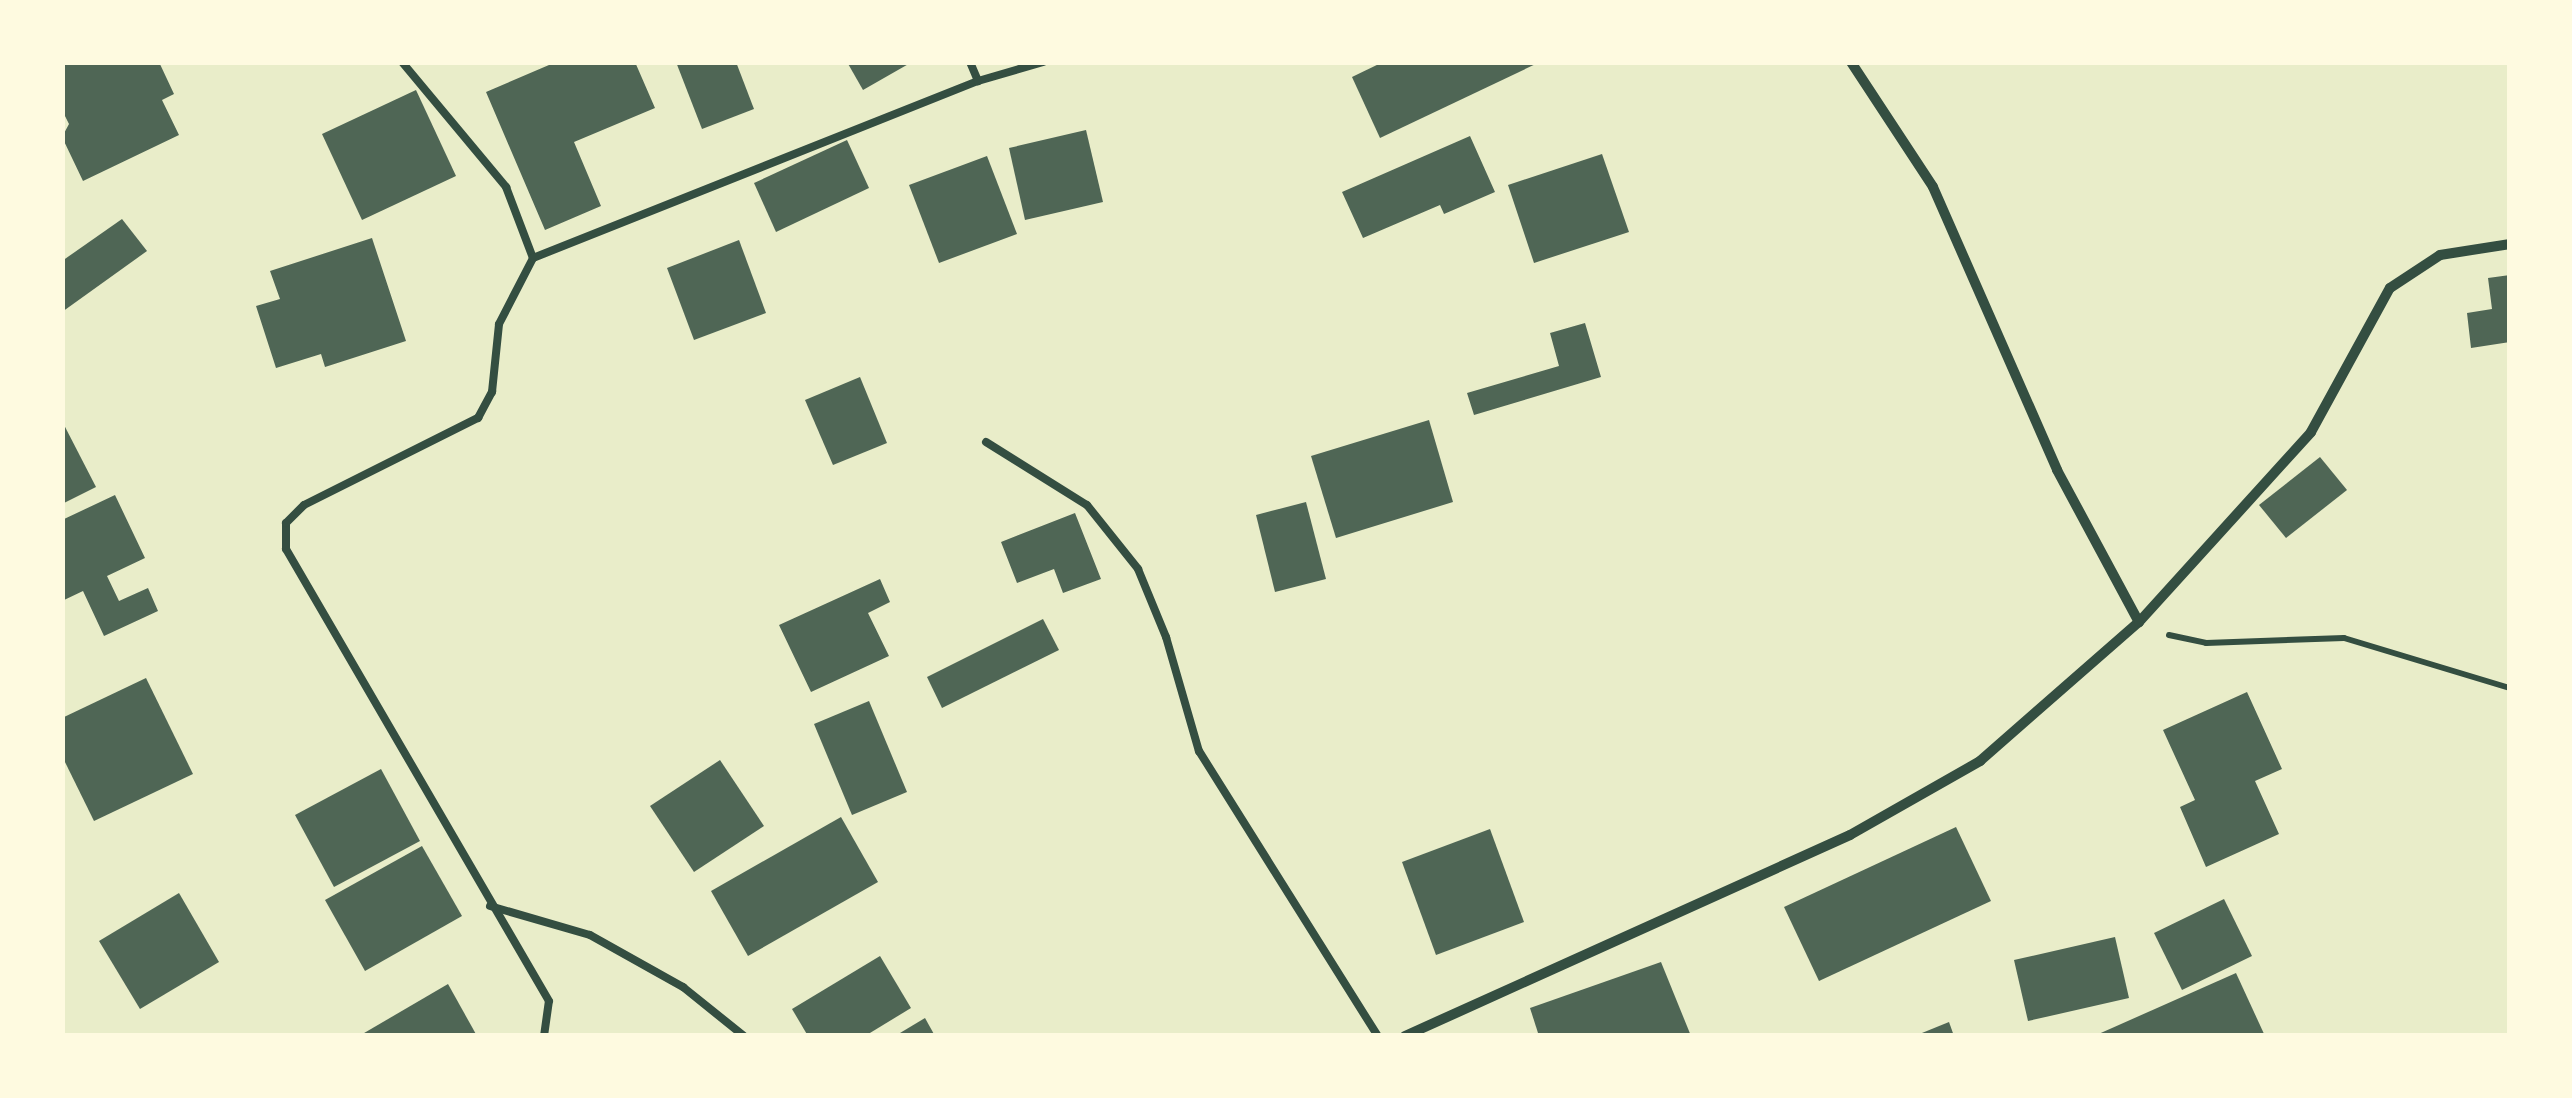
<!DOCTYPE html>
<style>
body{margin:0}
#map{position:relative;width:2572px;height:1098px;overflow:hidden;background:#e9edc9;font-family:"Open Sans",sans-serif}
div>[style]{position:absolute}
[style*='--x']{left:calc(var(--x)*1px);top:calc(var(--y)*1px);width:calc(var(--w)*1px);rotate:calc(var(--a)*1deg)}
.building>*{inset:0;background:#4f6655}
.path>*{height:6px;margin:-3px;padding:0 3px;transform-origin:3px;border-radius:3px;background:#344e41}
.service>*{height:8px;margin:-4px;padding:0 4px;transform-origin:4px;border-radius:4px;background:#344e41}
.minor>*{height:10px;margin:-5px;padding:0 5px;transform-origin:5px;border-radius:5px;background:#344e41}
span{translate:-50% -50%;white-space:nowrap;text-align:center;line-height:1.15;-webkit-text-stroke:9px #fefae0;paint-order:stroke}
.frame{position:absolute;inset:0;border:65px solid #fefae0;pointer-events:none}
</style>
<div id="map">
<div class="building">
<div style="clip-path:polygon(62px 62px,159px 62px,174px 94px,162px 100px,179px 135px,83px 181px,62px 137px,69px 124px,62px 110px)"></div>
<div style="clip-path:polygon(556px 62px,635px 62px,655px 108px,574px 142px,601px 206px,545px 230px,486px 92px)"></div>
<div style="clip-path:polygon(676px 62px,736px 62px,754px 109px,702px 129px)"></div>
<div style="clip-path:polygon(847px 62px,912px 62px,863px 90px)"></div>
<div style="clip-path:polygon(1383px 62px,1540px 62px,1380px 138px,1352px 77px)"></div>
<div style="clip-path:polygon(416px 90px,456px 176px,362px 220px,322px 134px)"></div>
<div style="clip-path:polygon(1086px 130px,1103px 202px,1025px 220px,1009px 148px)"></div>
<div style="clip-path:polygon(1470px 136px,1495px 192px,1444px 214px,1440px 205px,1363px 238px,1342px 192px)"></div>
<div style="clip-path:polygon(847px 140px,869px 188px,776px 232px,754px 183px)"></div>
<div style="clip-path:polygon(1602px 154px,1629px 232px,1534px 263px,1508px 185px)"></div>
<div style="clip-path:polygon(987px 156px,1017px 234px,939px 263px,909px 185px)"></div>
<div style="clip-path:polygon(122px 219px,147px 251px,62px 312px,62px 261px)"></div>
<div style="clip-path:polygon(372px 238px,406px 341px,325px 367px,321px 354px,276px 368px,256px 306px,280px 299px,270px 271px)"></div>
<div style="clip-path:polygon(739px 240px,766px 313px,694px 340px,667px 268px)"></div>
<div style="clip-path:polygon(2510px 275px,2510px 342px,2471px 348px,2467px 313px,2492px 309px,2488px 278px)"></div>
<div style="clip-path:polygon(1585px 323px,1601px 377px,1474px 415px,1467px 393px,1559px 366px,1550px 333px)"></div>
<div style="clip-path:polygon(860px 377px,887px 443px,833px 465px,805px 400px)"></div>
<div style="clip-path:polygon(1429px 420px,1453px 502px,1336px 538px,1311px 456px)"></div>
<div style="clip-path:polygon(62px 421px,96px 487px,62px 504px)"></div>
<div style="clip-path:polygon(2320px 457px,2347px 490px,2286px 538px,2259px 505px)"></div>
<div style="clip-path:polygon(115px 495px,145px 558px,107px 576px,119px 601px,148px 588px,158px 611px,104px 636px,83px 591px,62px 601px,62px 520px)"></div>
<div style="clip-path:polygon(1306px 502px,1326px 579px,1275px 592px,1256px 515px)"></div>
<div style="clip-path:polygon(1075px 513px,1101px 579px,1063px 593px,1054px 569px,1017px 583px,1001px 542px)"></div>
<div style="clip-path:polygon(880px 579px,890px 602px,868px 613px,889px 656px,811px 692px,779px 625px)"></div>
<div style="clip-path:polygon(1043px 619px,1059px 650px,942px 708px,927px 677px)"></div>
<div style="clip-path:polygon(146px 678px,193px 774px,94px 821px,62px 756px,62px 718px)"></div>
<div style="clip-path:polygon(2247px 692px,2282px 769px,2255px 781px,2279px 834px,2206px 867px,2180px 807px,2195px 800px,2163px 730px)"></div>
<div style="clip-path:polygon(869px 701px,907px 792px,852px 815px,814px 724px)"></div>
<div style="clip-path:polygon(720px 760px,764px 826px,694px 872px,650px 806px)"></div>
<div style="clip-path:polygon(381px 769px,420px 841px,334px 887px,295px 815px)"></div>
<div style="clip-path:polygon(841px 817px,878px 882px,748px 956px,711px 891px)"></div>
<div style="clip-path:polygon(1956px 827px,1991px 901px,1819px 981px,1784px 907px)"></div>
<div style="clip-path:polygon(1490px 829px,1524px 922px,1436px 955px,1402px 862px)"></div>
<div style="clip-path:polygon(422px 846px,462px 916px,365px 971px,325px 900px)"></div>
<div style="clip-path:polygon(179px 893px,219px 962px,140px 1009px,99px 941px)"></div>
<div style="clip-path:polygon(2224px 899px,2252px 956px,2182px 990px,2154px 933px)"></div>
<div style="clip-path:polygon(2115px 937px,2129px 998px,2028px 1021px,2014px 960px)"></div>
<div style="clip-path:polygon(880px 956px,911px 1008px,865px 1036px,808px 1036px,792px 1009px)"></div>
<div style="clip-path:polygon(1661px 962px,1691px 1036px,1539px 1036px,1530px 1008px)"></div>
<div style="clip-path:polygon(2236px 973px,2265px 1036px,2094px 1036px)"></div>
<div style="clip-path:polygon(448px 984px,477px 1036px,359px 1036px)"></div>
<div style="clip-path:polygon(925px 1018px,935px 1036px,895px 1036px)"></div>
<div style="clip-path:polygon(1949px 1022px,1954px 1036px,1917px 1036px,1917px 1035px)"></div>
</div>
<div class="path">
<div style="--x:2169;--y:635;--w:38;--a:12"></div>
<div style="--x:2206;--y:643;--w:138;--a:-2.1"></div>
<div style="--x:2344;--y:638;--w:173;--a:16.8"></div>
</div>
<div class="service">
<div style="--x:402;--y:62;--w:163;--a:50.2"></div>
<div style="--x:506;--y:187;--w:76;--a:69.2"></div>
<div style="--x:970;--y:62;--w:21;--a:67"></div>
<div style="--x:986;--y:442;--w:119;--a:32"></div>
<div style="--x:1087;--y:505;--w:82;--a:51.4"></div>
<div style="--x:1138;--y:569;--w:74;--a:67.6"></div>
<div style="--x:1166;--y:637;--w:119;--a:73.9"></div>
<div style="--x:1199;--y:751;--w:337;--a:57.9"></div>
<div style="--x:490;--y:906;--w:104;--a:16.2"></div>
<div style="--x:590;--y:935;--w:107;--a:29.2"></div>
<div style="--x:683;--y:987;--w:78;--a:38.8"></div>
<div style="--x:544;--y:1036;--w:35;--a:-82"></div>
<div style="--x:549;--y:1001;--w:523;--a:-120.19"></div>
<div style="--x:286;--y:549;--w:26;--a:-90"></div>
<div style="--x:286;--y:523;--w:25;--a:-45"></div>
<div style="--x:304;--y:505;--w:195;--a:-26.6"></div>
<div style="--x:478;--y:418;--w:30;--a:-62"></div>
<div style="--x:492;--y:392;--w:68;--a:-84.1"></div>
<div style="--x:499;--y:324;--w:74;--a:-62.7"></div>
<div style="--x:533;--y:258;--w:479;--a:-21.7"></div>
<div style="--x:978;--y:81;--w:68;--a:-16.3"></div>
</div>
<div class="minor">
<div style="--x:1851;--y:62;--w:149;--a:56.7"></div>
<div style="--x:1933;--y:187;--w:309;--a:66.3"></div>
<div style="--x:2057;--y:470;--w:173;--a:61.7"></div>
<div style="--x:1405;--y:1036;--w:488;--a:-24.3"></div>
<div style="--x:1850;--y:835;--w:150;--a:-29.6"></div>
<div style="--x:1980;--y:761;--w:211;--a:-41.2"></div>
<div style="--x:2139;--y:622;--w:256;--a:-47.8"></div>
<div style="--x:2311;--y:432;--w:164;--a:-61.3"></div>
<div style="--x:2390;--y:288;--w:60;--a:-33.4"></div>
<div style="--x:2440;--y:255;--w:71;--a:-8.9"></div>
</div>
<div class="frame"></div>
</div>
